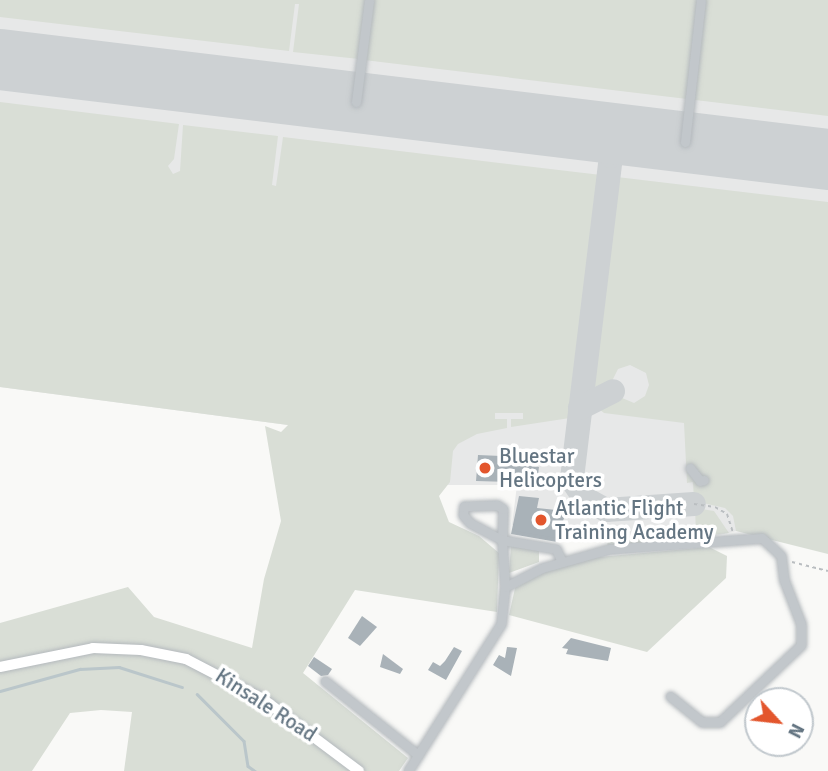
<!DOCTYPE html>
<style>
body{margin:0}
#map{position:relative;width:828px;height:771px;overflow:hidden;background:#f9f9f7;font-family:Signika,sans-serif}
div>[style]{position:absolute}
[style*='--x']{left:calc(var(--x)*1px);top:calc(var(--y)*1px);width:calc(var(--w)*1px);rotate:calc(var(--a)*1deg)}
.built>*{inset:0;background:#e7e8e8}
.green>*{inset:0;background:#d9ded6}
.stream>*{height:2.5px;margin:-1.25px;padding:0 1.25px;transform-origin:1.25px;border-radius:1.25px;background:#bac6ca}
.taxiway>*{height:24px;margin:-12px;padding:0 12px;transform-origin:12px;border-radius:12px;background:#cdd1d3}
.runway>*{height:61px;margin:-30.5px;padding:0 30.5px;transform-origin:30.5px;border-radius:30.5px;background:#cdd1d3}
.building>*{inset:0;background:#a9b2b8}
.path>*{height:2px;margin-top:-1px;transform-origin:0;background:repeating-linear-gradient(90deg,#babec1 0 3.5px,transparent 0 7px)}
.roads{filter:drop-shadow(0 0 2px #b4b9bd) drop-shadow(0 0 2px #b4b9bd)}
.minor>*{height:9px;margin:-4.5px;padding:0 4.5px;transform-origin:4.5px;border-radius:4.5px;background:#c2c7cb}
.major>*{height:10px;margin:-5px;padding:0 5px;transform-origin:5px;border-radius:5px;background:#fff}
.dots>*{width:19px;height:19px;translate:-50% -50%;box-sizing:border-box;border:4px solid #fff;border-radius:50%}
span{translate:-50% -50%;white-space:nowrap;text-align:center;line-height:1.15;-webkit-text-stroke:7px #fff;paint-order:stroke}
.poi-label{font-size:21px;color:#647582}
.left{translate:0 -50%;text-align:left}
.street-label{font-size:21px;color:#647582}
.north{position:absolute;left:744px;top:687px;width:70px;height:70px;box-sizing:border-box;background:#fff;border:2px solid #c1c8cd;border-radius:50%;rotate:117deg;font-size:19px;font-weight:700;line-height:28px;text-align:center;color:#647582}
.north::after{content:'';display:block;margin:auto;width:24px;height:32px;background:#e3562d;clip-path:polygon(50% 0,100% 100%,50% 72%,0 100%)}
</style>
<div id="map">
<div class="built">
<div style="clip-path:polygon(0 0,828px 0,828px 386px,740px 530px,712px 537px,609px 540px,512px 525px,517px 485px,444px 485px,288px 425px,0 387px)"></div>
</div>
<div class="green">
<div style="clip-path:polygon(0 0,366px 0,359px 59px,293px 52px,299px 4px,295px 4px,289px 51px,0 17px)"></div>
<div style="clip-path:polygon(371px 0,828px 0,828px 116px,364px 60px)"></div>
<div style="clip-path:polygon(0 102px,179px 124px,174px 159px,168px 166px,173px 174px,180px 171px,183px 125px,278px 136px,272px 185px,276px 186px,283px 137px,601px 175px,570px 418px,511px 427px,511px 419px,523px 419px,523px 413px,495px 413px,495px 419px,507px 419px,507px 428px,477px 434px,458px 444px,453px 451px,450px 482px,439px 496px,449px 522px,479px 536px,499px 553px,497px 612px,355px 590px,303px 673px,408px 758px,399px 771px,124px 771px,132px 712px,101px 710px,70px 713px,32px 771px,0 771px,0 623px,128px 587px,154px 617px,252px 648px,264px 579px,281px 521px,265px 426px,281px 432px,288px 425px,0 387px)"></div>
<div style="clip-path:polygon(617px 177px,828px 202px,828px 554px,736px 531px,733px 516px,725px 508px,694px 501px,693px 482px,687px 483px,684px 423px,604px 413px,594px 405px,615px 395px,634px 403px,645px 396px,649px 385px,646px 373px,630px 365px,618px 369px,608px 389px,591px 398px,589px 392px)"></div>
<div style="clip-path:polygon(695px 508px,714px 511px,729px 533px,607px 547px,608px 538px,696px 533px)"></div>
<div style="clip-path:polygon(511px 546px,539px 550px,539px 562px,509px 573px)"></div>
<div style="clip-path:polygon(709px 547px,727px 556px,726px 578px,647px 652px,509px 615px,515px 588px,545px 572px,599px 557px)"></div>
</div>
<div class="stream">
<div style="--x:0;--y:691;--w:83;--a:-15.4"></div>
<div style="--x:80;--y:669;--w:39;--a:-3"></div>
<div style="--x:119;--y:667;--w:66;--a:17.6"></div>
<div style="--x:197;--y:694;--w:66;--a:45"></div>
<div style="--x:244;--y:741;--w:25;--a:81"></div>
<div style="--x:248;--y:766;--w:9;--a:36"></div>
</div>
<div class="taxiway">
<div style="--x:591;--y:130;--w:16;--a:35"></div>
<div style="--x:604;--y:139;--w:18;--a:68"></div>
<div style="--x:611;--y:156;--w:326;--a:96.9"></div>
<div style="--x:572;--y:480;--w:22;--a:56"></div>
<div style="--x:584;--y:498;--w:25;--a:29"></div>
<div style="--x:606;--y:510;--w:88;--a:-3.9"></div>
<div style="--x:611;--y:156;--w:33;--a:-38"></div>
<div style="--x:580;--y:408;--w:37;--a:-27"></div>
</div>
<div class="runway">
<div style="--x:0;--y:59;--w:834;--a:6.89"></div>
</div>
<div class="building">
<div style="clip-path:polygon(501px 447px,519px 448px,518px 464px,539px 467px,537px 483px,476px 481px,478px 455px,501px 456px)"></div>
<div style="clip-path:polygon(519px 496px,539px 498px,537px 508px,566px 511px,557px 542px,511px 534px)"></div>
<div style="clip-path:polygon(362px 616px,377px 627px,360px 646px,348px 638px)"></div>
<div style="clip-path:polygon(571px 638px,611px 648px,608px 661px,566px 654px,568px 649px,562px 648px)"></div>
<div style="clip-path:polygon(454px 647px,462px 651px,446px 680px,428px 670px,433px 662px,440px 666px,445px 661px)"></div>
<div style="clip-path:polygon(507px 647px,517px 648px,511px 676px,493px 665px,499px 655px,505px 658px)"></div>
<div style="clip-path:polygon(383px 654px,403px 669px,400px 674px,380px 667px)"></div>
<div style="clip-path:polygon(314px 657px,332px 669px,328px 675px,321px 676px,308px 666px)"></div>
</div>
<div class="path">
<div style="--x:694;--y:504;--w:21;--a:8"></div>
<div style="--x:715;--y:507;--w:14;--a:30"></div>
<div style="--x:727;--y:514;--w:19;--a:72"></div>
<div style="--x:792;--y:562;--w:37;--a:14"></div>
</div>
<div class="roads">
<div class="minor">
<div style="--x:356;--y:102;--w:103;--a:-82.7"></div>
<div style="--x:685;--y:142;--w:143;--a:-83.6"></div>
<div style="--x:690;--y:468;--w:16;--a:52"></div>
<div style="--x:700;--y:481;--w:4;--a:-14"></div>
<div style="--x:505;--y:587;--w:42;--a:-27.2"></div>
<div style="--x:542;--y:568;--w:70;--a:-15.8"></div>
<div style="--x:609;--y:549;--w:153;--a:-4.1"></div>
<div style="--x:762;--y:538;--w:26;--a:43"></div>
<div style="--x:781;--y:556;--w:24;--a:83"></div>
<div style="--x:784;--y:580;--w:47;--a:68.9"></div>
<div style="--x:801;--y:624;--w:21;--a:90"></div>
<div style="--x:801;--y:645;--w:112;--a:136.5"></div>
<div style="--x:720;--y:722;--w:18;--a:180"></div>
<div style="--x:702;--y:722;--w:41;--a:-140.9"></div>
<div style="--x:325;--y:681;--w:119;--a:38.5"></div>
<div style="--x:408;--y:771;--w:174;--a:-57.7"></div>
<div style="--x:501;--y:624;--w:37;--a:-84"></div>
<div style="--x:505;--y:587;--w:47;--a:-93.7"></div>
<div style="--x:502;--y:540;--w:31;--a:-88"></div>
<div style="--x:503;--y:509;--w:7;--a:-146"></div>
<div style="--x:497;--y:505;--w:33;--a:178"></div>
<div style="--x:464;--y:506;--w:9;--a:96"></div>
<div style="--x:463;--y:515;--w:11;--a:49"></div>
<div style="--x:470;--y:523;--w:36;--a:28"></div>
<div style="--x:502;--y:540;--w:55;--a:9.5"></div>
<div style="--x:556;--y:549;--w:14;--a:65"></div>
</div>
<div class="major">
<div style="--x:0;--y:667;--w:95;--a:-11.5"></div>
<div style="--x:93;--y:648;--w:48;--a:2.4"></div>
<div style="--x:141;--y:650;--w:46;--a:11.3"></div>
<div style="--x:186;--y:659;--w:87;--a:27.5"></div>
<div style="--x:263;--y:699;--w:120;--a:36.9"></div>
</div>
</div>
<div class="dots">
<div style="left:485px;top:468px;background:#e3562d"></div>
<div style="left:541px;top:520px;background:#e3562d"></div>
</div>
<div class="poi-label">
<span class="left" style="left:499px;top:468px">Bluestar<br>Helicopters</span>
<span class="left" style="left:555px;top:520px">Atlantic Flight<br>Training Academy</span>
</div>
<div class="street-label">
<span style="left:266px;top:705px;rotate:33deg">Kinsale Road</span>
</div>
<div class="north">N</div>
</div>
